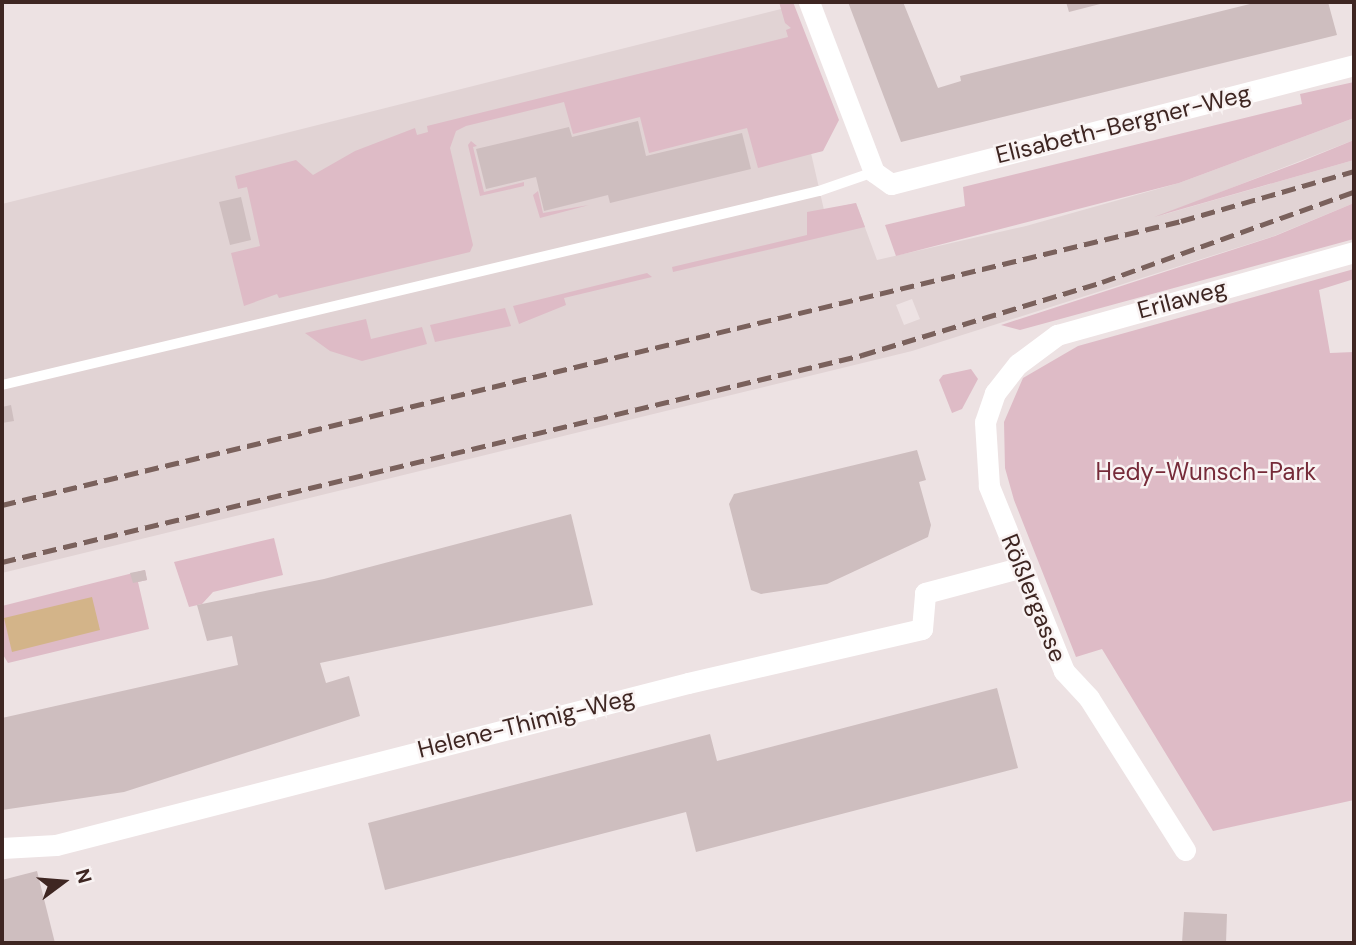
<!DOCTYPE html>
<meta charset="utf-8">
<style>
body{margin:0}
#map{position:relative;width:1356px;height:945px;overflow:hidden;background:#ede2e3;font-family:"DM Sans",sans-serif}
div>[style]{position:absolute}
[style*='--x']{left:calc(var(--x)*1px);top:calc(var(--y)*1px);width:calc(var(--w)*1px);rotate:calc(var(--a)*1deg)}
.built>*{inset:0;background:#e1d3d4}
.green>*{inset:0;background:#debbc6}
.water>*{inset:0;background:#d3b489}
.building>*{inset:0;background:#cebebf}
.lane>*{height:10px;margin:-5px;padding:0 5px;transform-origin:5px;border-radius:5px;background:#fff}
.street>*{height:21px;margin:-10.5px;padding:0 10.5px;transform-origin:10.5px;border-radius:10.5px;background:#fff}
.rail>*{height:5px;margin-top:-2.5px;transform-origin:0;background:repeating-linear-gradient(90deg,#7a615c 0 14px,transparent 0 21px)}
span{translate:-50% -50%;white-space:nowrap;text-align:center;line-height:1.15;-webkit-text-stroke:5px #f9f3f3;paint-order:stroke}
.street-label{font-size:24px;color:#3e2622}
.park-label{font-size:24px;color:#762b39}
.frame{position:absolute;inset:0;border:4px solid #3e2622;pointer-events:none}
.north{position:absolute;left:28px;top:847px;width:70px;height:70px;-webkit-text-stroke:5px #f9f3f3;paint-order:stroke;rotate:74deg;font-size:19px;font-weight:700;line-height:28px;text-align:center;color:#3e2622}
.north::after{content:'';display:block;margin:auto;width:24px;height:32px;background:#3e2622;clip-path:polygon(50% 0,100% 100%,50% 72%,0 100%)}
</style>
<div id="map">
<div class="built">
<div style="clip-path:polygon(evenodd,793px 6px,823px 151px,811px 153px,824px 210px,856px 203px,877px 260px,1026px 226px,1179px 183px,1354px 118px,1354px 140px,1162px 215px,1354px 160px,1354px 203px,1274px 236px,912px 351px,2px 573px,2px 204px,793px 6px,912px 299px,920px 319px,904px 325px,896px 305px,912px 299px)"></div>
</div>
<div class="green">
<div style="clip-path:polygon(779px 2px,793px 2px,839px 120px,823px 151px,758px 168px,747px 128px,649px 153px,640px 117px,573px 134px,564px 102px,466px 126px,456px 131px,450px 148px,473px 245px,470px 252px,279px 298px,277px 294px,244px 306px,231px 253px,260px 246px,247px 187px,238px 189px,235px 176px,296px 160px,313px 175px,355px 151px,415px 128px,417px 135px,428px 132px,427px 126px,788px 37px,786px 30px,791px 28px,785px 23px)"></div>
<div style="clip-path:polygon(1354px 82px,1354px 118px,1179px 183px,896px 256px,885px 225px,965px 206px,963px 187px,1302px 104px,1300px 94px)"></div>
<div style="clip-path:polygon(1354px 140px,1354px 160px,1154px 217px,1300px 162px)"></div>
<div style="clip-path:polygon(471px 141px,477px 146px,473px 147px,484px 192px,524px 182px,524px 186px,480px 196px,468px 145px)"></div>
<div style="clip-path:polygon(538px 191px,543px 213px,589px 205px,540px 218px,533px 195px)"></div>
<div style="clip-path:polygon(856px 203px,865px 227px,673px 272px,672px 267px,807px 235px,807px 212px)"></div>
<div style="clip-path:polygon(1354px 203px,1354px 239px,1020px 330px,1001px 325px,1275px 236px)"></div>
<div style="clip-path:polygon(1354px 269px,1354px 279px,1319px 290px,1330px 353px,1354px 352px,1354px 800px,1213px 831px,1102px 649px,1076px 657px,1014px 500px,1005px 468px,1004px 422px,1023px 378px,1078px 346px)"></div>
<div style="clip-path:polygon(647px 273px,652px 277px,564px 298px,566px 305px,519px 324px,513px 306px)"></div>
<div style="clip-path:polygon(505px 308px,511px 326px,435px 342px,430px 325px)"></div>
<div style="clip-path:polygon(366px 319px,371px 339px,422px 327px,427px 344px,362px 361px,330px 351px,305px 333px)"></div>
<div style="clip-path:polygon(971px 369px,978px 379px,962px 409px,952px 413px,939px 380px,943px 375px)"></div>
<div style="clip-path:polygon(274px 538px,283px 575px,213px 592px,202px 604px,189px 607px,174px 562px)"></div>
<div style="clip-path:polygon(145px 570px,147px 580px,138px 582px,149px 629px,8px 663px,2px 653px,2px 606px)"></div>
</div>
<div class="water">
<div style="clip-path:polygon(92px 597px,100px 630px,12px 652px,4px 618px)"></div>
</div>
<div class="building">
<div style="clip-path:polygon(848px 2px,903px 2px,938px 88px,961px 81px,960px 76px,1258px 2px,1328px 2px,1337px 35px,901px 142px)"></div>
<div style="clip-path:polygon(1066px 2px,1104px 2px,1104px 3px,1069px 12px)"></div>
<div style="clip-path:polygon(638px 121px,646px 156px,742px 133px,751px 169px,610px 203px,608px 195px,544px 211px,536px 177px,486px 189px,476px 149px,569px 127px,572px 137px)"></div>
<div style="clip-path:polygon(241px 197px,251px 240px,230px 245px,219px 202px)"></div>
<div style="clip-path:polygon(11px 405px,14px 421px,2px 423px,2px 407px)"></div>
<div style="clip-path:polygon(917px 450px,926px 480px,919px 482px,931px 525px,928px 537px,827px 584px,761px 594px,751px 590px,729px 504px,734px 494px)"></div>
<div style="clip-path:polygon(571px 514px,593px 605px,320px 663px,326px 683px,349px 676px,360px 716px,124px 792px,2px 810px,2px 718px,238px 665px,232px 636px,207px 641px,197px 605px,324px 579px)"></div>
<div style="clip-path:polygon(145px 570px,147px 580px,133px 583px,130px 573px)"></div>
<div style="clip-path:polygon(997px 688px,1018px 768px,696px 852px,686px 812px,385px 890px,368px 823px,710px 734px,717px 761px)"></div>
<div style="clip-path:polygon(37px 871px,55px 943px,2px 943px,2px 880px)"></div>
<div style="clip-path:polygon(1184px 912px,1227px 914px,1226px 943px,1182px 943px)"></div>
</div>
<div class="lane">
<div style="--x:2;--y:385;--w:840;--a:-13.36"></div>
<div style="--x:819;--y:191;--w:58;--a:-19.1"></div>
</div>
<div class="street">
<div style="--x:809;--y:2;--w:182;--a:69.1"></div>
<div style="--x:874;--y:172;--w:21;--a:35"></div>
<div style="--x:891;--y:184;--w:478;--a:-14.4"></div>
<div style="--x:2;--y:848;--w:54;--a:-3.2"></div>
<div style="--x:56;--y:845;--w:652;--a:-14.38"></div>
<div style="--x:688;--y:683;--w:240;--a:-13"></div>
<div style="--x:922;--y:629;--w:36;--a:-85"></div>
<div style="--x:925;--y:593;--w:97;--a:-14.9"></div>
<div style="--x:1185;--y:850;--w:180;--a:-122.3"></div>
<div style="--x:1089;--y:698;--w:37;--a:-133"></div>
<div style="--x:1064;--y:671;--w:200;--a:-112.1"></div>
<div style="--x:989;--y:486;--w:64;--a:-93.6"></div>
<div style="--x:985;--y:422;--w:31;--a:-71"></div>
<div style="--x:995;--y:393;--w:37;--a:-52"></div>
<div style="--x:1018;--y:364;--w:49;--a:-36.6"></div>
<div style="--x:1057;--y:335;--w:308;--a:-15.6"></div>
</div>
<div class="rail">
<div style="--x:2;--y:505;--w:1213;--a:-13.54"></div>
<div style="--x:1181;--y:221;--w:180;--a:-16.1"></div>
<div style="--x:2;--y:562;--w:885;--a:-13.53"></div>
<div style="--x:862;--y:355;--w:251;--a:-16.9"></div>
<div style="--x:1102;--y:282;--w:268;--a:-19.7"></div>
</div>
<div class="street-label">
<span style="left:1123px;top:124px;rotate:-14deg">Elisabeth-Bergner-Weg</span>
<span style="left:1182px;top:299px;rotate:-15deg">Erilaweg</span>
<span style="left:1034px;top:598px;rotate:68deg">Rößlergasse</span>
<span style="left:526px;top:723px;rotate:-14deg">Helene-Thimig-Weg</span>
</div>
<div class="park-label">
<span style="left:1206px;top:472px">Hedy-Wunsch-Park</span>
</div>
<div class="frame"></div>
<div class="north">N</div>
</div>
